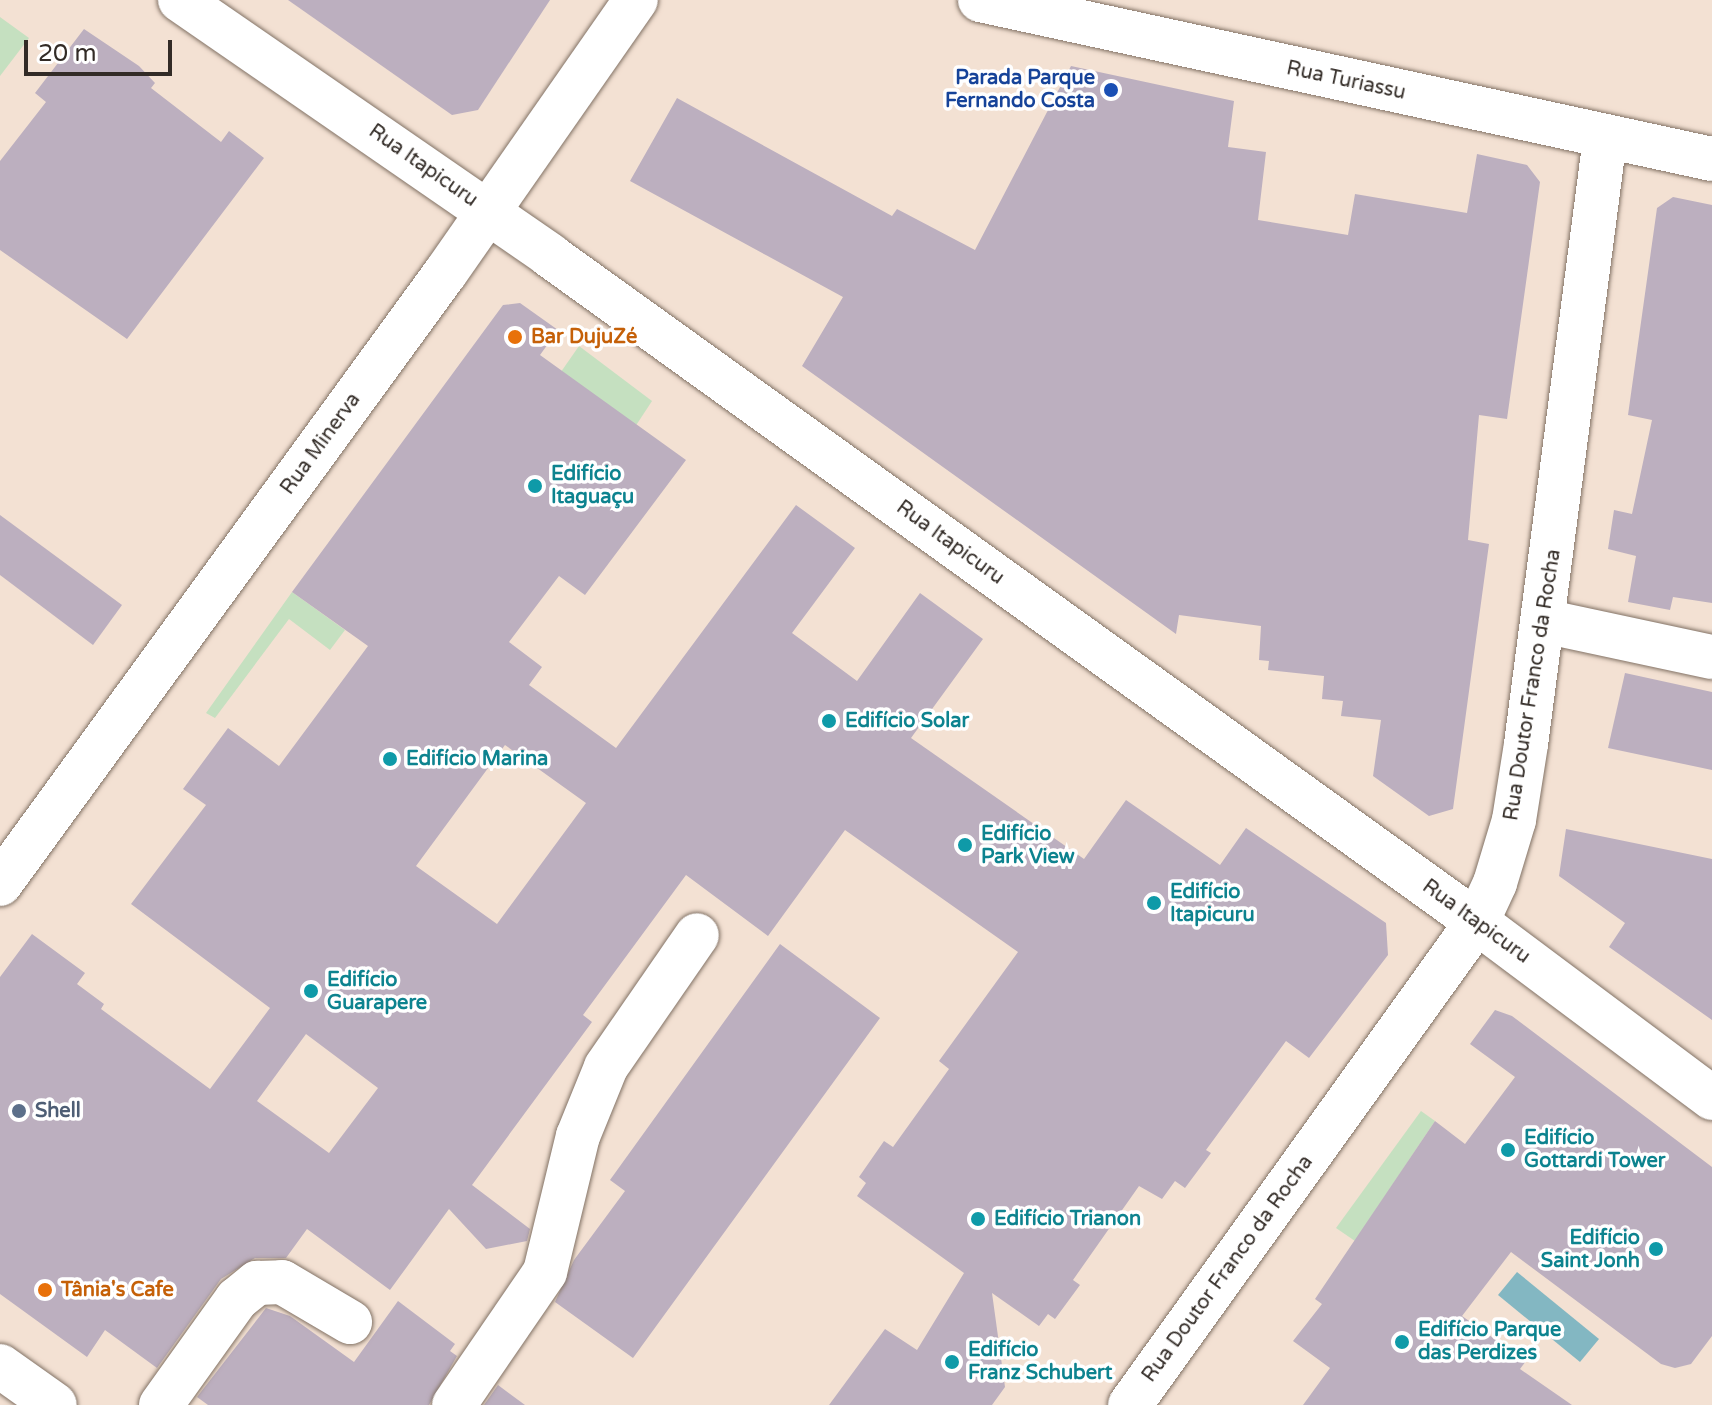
<!DOCTYPE html>
<meta charset="utf-8">
<style>
body{margin:0}
#map{position:relative;width:1712px;height:1405px;overflow:hidden;background:#f3e1d3;font-family:"Varela Round",sans-serif}
div>[style]{position:absolute}
[style*='--x']{left:calc(var(--x)*1px);top:calc(var(--y)*1px);width:calc(var(--w)*1px);rotate:calc(var(--a)*1deg)}
.green>*{inset:0;background:#c5e0c0}
.water>*{inset:0;background:#83b7c2}
.building>*{inset:0;background:#bcafbf}
.roads{filter:drop-shadow(0 0 2px #827265) drop-shadow(0 0 2px #827265)}
.minor>*{height:44px;margin:-22px;padding:0 22px;transform-origin:22px;border-radius:22px;background:#fff}
.dots>*{width:22px;height:22px;translate:-50% -50%;box-sizing:border-box;border:4px solid #fff;border-radius:50%}
span{translate:-50% -50%;white-space:nowrap;text-align:center;line-height:1.15;-webkit-text-stroke:7px #fff;paint-order:stroke}
.transit-label{font-size:20px;color:#164399;font-weight:700}
.right{translate:-100% -50%;text-align:right}
.street-label{font-size:20px;color:#322b26}
.food-label{font-size:20px;color:#c56008;font-weight:700}
.left{translate:0 -50%;text-align:left}
.culture-label{font-size:20px;color:#0d838f;font-weight:700}
.service-label{font-size:20px;color:#4e5e75;font-weight:700}
.scale{position:absolute;left:24px;top:40px;width:148px;height:36px;box-sizing:border-box;border:4px solid #322b26;border-top:0;padding-left:10px;font-size:24px;line-height:28px;white-space:nowrap;color:#322b26;-webkit-text-stroke:6px #fff;paint-order:stroke}
</style>
<div id="map">
<div class="green">
<div style="clip-path:polygon(0 17px,29px 38px,0 76px)"></div>
<div style="clip-path:polygon(579px 346px,652px 401px,631px 433px,556px 379px)"></div>
<div style="clip-path:polygon(292px 592px,345px 630px,330px 650px,289px 619px,215px 718px,206px 713px)"></div>
<div style="clip-path:polygon(1421px 1111px,1435px 1121px,1355px 1241px,1336px 1228px)"></div>
</div>
<div class="water">
<div style="clip-path:polygon(1517px 1272px,1599px 1339px,1580px 1362px,1498px 1295px)"></div>
</div>
<div class="building">
<div style="clip-path:polygon(288px 0,550px 0,478px 110px,452px 115px)"></div>
<div style="clip-path:polygon(84px 29px,139px 66px,155px 83px,151px 88px,221px 142px,229px 131px,264px 158px,127px 339px,0 250px,0 161px,46px 102px,35px 93px)"></div>
<div style="clip-path:polygon(1071px 66px,1234px 101px,1228px 147px,1266px 152px,1258px 220px,1348px 235px,1355px 194px,1467px 213px,1477px 154px,1527px 165px,1540px 182px,1507px 419px,1479px 415px,1468px 540px,1489px 544px,1453px 809px,1429px 816px,1373px 776px,1381px 720px,1341px 716px,1343px 701px,1322px 699px,1324px 676px,1268px 670px,1269px 661px,1259px 660px,1261px 626px,1179px 615px,1176px 634px,802px 366px,843px 297px,630px 181px,677px 98px,892px 216px,897px 209px,975px 250px)"></div>
<div style="clip-path:polygon(1673px 197px,1712px 205px,1712px 603px,1673px 597px,1670px 610px,1628px 602px,1636px 556px,1608px 549px,1614px 510px,1632px 514px,1652px 420px,1628px 415px,1657px 208px)"></div>
<div style="clip-path:polygon(evenodd,520px 303px,558px 330px,540px 355px,686px 460px,585px 595px,559px 576px,509px 642px,542px 667px,529px 685px,616px 748px,796px 505px,855px 548px,792px 633px,857px 681px,920px 593px,983px 639px,911px 738px,1084px 859px,1126px 800px,1220px 865px,1246px 828px,1386px 923px,1388px 955px,1309px 1058px,1286px 1041px,1206px 1150px,1211px 1153px,1185px 1188px,1175px 1181px,1162px 1199px,1139px 1186px,1073px 1280px,1080px 1285px,1055px 1319px,1048px 1314px,1039px 1326px,992px 1293px,1005px 1387px,992px 1405px,829px 1405px,885px 1329px,917px 1350px,964px 1273px,857px 1196px,866px 1183px,859px 1177px,884px 1141px,893px 1147px,949px 1069px,939px 1061px,1018px 952px,845px 830px,768px 936px,686px 875px,583px 1015px,592px 1022px,472px 1185px,530px 1229px,527px 1241px,486px 1249px,449px 1209px,390px 1290px,307px 1229px,286px 1258px,255px 1258px,221px 1279px,157px 1368px,105px 1330px,87px 1357px,0 1294px,0 977px,32px 934px,85px 973px,77px 984px,104px 1004px,101px 1009px,210px 1089px,270px 1008px,131px 904px,206px 805px,183px 789px,228px 728px,279px 766px,368px 646px,292px 592px,503px 305px,520px 303px,505px 745px,586px 803px,497px 924px,416px 866px,505px 745px,520px 303px,306px 1034px,378px 1088px,329px 1153px,257px 1101px,306px 1034px)"></div>
<div style="clip-path:polygon(0 515px,122px 605px,93px 645px,0 575px)"></div>
<div style="clip-path:polygon(1625px 673px,1712px 692px,1712px 770px,1608px 748px)"></div>
<div style="clip-path:polygon(1566px 829px,1712px 859px,1712px 1020px,1609px 947px,1625px 923px,1559px 876px)"></div>
<div style="clip-path:polygon(780px 944px,880px 1018px,633px 1358px,555px 1302px,574px 1260px,625px 1191px,610px 1180px)"></div>
<div style="clip-path:polygon(1495px 1010px,1512px 1016px,1712px 1167px,1712px 1336px,1691px 1364px,1675px 1368px,1661px 1364px,1511px 1252px,1462px 1316px,1526px 1361px,1520px 1369px,1572px 1405px,1303px 1405px,1330px 1368px,1293px 1341px,1322px 1304px,1315px 1299px,1435px 1121px,1465px 1144px,1515px 1077px,1470px 1044px)"></div>
<div style="clip-path:polygon(398px 1301px,455px 1344px,450px 1351px,457px 1356px,429px 1405px,208px 1405px,197px 1397px,266px 1308px,290px 1316px,354px 1362px)"></div>
<div style="clip-path:polygon(498px 1385px,525px 1405px,484px 1405px)"></div>
</div>
<div class="roads">
<div class="minor">
<div style="--x:180;--y:0;--w:449;--a:34.6"></div>
<div style="--x:549;--y:255;--w:1143;--a:35.71"></div>
<div style="--x:1477;--y:922;--w:294;--a:36.8"></div>
<div style="--x:980;--y:0;--w:749;--a:12.26"></div>
<div style="--x:1544;--y:621;--w:172;--a:12.1"></div>
<div style="--x:0;--y:884;--w:757;--a:-53.92"></div>
<div style="--x:446;--y:272;--w:332;--a:-55.1"></div>
<div style="--x:0;--y:1366;--w:67;--a:35.3"></div>
<div style="--x:161;--y:1405;--w:130;--a:-54.4"></div>
<div style="--x:237;--y:1299;--w:26;--a:-39"></div>
<div style="--x:257;--y:1283;--w:25;--a:-2"></div>
<div style="--x:282;--y:1282;--w:79;--a:30.5"></div>
<div style="--x:454;--y:1405;--w:161;--a:-55.6"></div>
<div style="--x:545;--y:1272;--w:140;--a:-76.4"></div>
<div style="--x:578;--y:1136;--w:74;--a:-67.9"></div>
<div style="--x:606;--y:1067;--w:160;--a:-55.4"></div>
<div style="--x:1130;--y:1405;--w:595;--a:-54.31"></div>
<div style="--x:1477;--y:922;--w:43;--a:-65.2"></div>
<div style="--x:1495;--y:883;--w:66;--a:-73.2"></div>
<div style="--x:1514;--y:820;--w:77;--a:-81"></div>
<div style="--x:1526;--y:744;--w:611;--a:-82.57"></div>
</div>
</div>
<div class="dots">
<div style="left:1111px;top:90px;background:#1a4fb4"></div>
<div style="left:515px;top:337px;background:#e8710a"></div>
<div style="left:535px;top:486px;background:#0f9aa8"></div>
<div style="left:829px;top:721px;background:#0f9aa8"></div>
<div style="left:390px;top:759px;background:#0f9aa8"></div>
<div style="left:965px;top:845px;background:#0f9aa8"></div>
<div style="left:1154px;top:903px;background:#0f9aa8"></div>
<div style="left:311px;top:991px;background:#0f9aa8"></div>
<div style="left:19px;top:1111px;background:#5c6f8a"></div>
<div style="left:1508px;top:1150px;background:#0f9aa8"></div>
<div style="left:978px;top:1219px;background:#0f9aa8"></div>
<div style="left:1656px;top:1249px;background:#0f9aa8"></div>
<div style="left:45px;top:1290px;background:#e8710a"></div>
<div style="left:1402px;top:1342px;background:#0f9aa8"></div>
<div style="left:952px;top:1362px;background:#0f9aa8"></div>
</div>
<div class="transit-label">
<span class="right" style="left:1095px;top:90px">Parada Parque<br>Fernando Costa</span>
</div>
<div class="street-label">
<span style="left:1346px;top:81px;rotate:12deg">Rua Turiassu</span>
<span style="left:423px;top:166px;rotate:35deg">Rua Itapicuru</span>
<span style="left:321px;top:444px;rotate:-54deg">Rua Minerva</span>
<span style="left:950px;top:543px;rotate:36deg">Rua Itapicuru</span>
<span style="left:1533px;top:685px;rotate:-81deg">Rua Doutor Franco da Rocha</span>
<span style="left:1476px;top:922px;rotate:36deg">Rua Itapicuru</span>
<span style="left:1228px;top:1269px;rotate:-54deg">Rua Doutor Franco da Rocha</span>
</div>
<div class="food-label">
<span class="left" style="left:531px;top:337px">Bar DujuZé</span>
<span class="left" style="left:61px;top:1290px">Tânia's Cafe</span>
</div>
<div class="culture-label">
<span class="left" style="left:551px;top:486px">Edifício<br>Itaguaçu</span>
<span class="left" style="left:845px;top:721px">Edifício Solar</span>
<span class="left" style="left:406px;top:759px">Edifício Marina</span>
<span class="left" style="left:981px;top:846px">Edifício<br>Park View</span>
<span class="left" style="left:1170px;top:904px">Edifício<br>Itapicuru</span>
<span class="left" style="left:327px;top:992px">Edifício<br>Guarapere</span>
<span class="left" style="left:1524px;top:1150px">Edifício<br>Gottardi Tower</span>
<span class="left" style="left:994px;top:1219px">Edifício Trianon</span>
<span class="right" style="left:1640px;top:1250px">Edifício<br>Saint Jonh</span>
<span class="left" style="left:1418px;top:1342px">Edifício Parque<br>das Perdizes</span>
<span class="left" style="left:968px;top:1362px">Edifício<br>Franz Schubert</span>
</div>
<div class="service-label">
<span class="left" style="left:35px;top:1111px">Shell</span>
</div>
<div class="scale">20 m</div>
</div>
